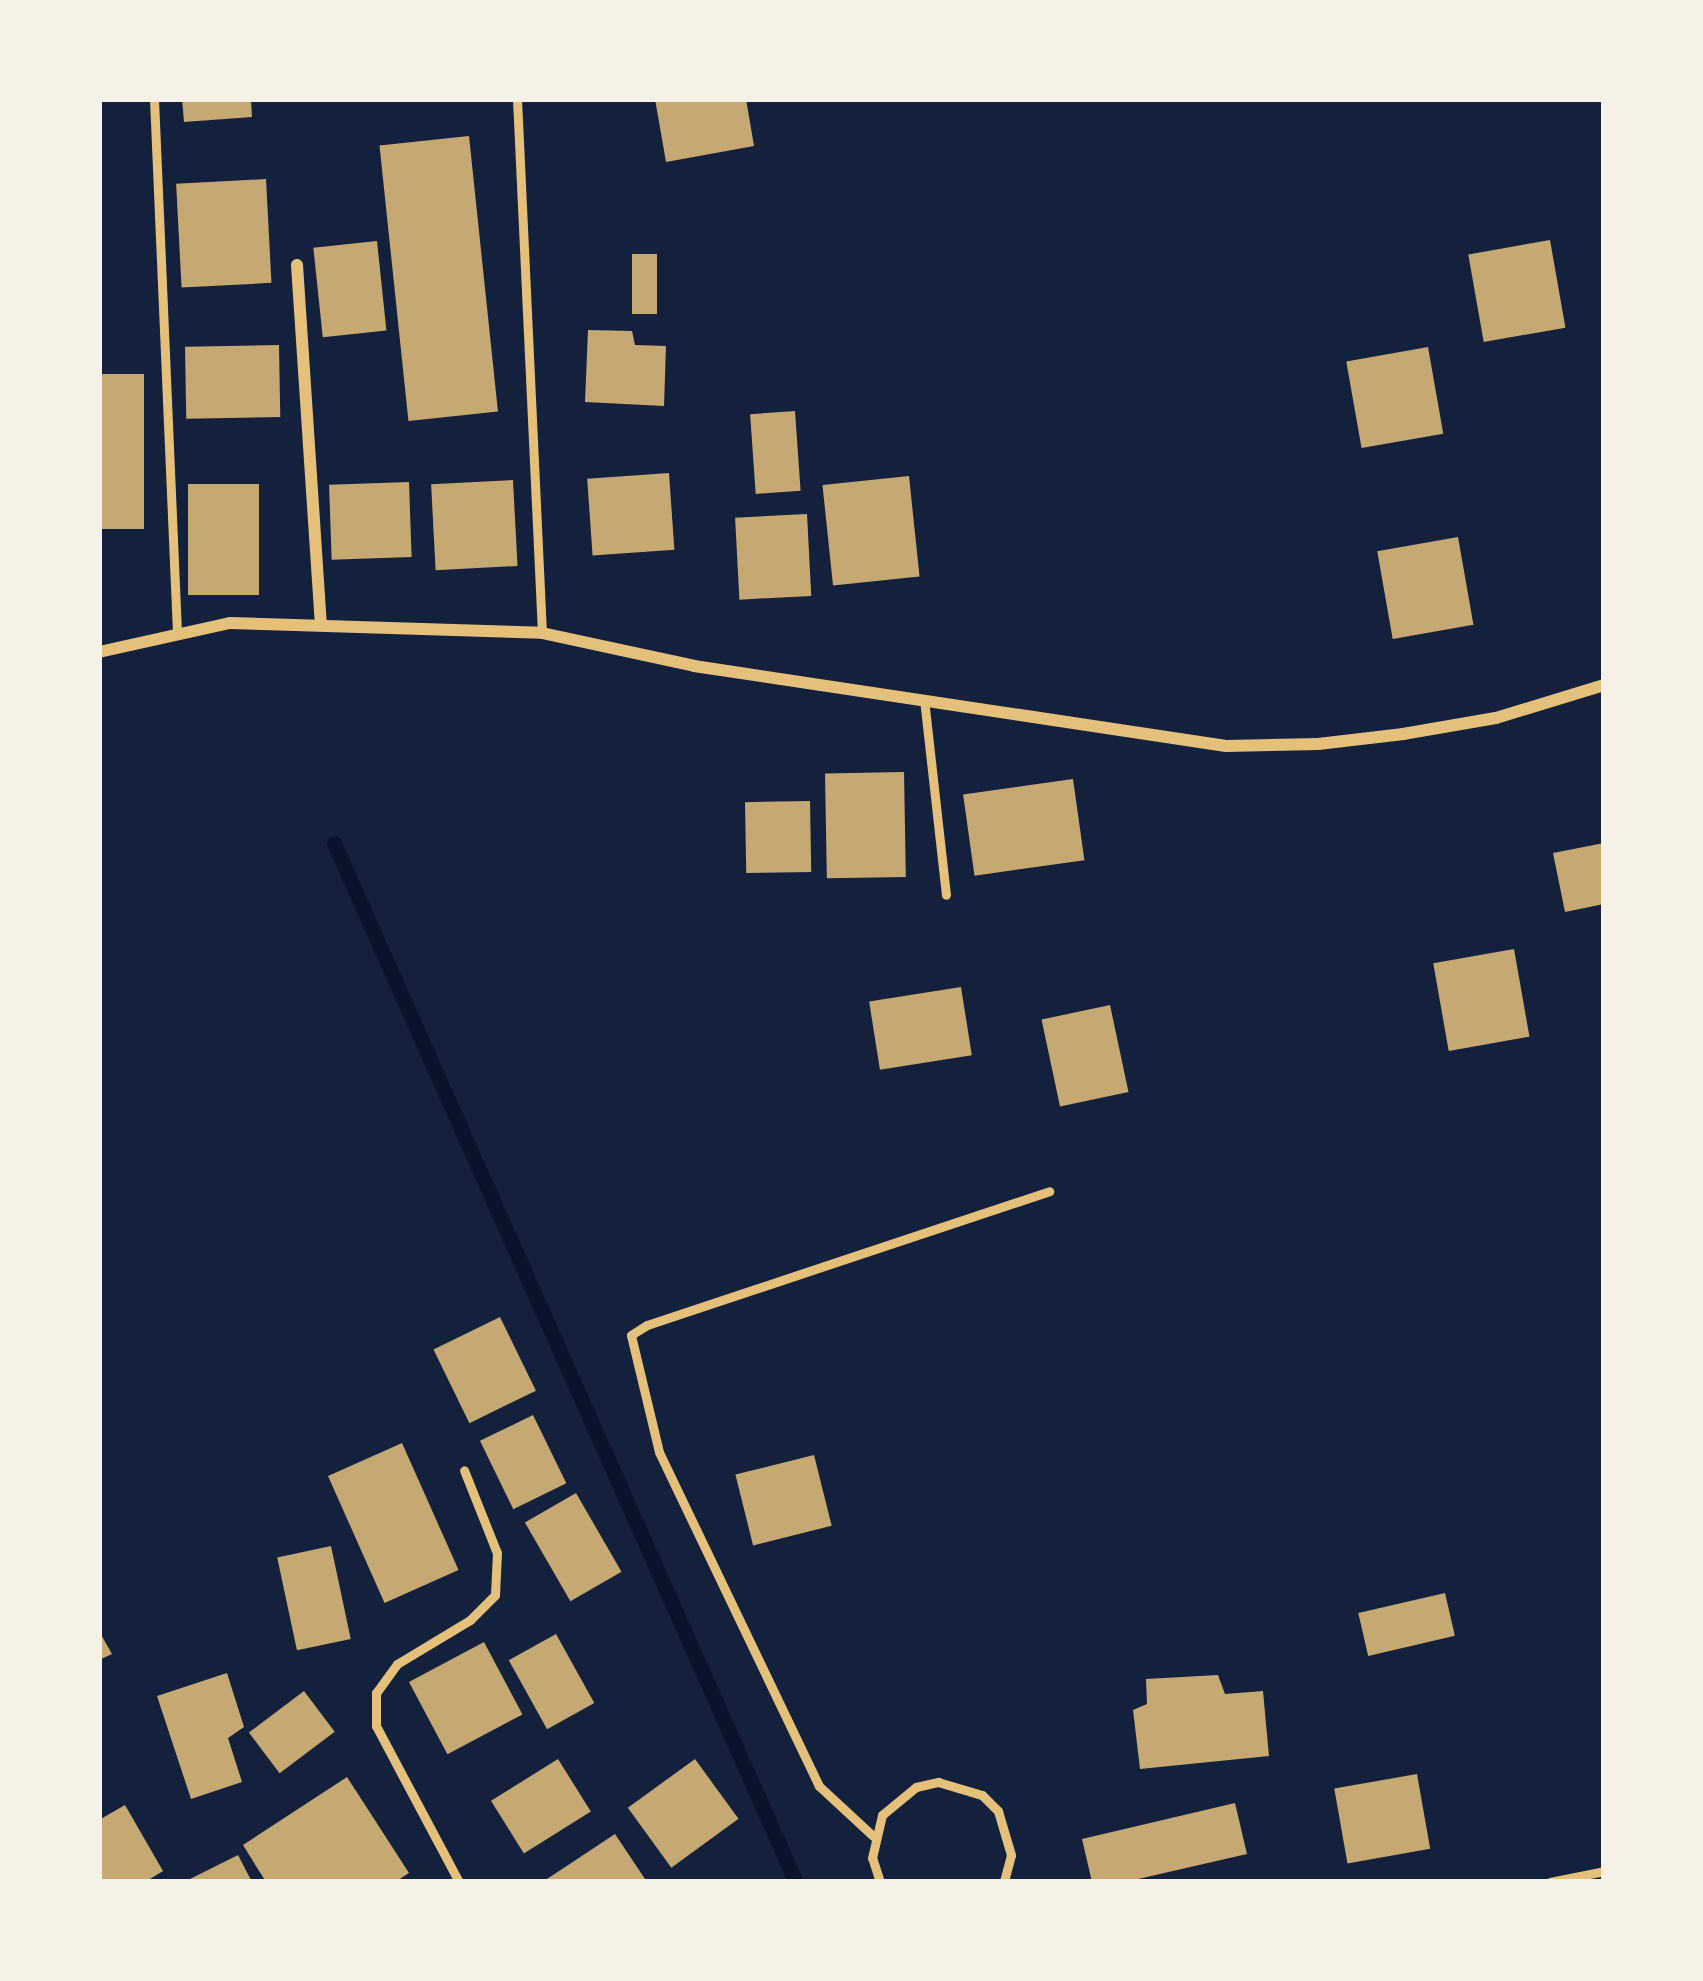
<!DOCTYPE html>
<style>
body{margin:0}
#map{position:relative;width:1703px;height:1981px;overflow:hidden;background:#14213d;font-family:"Roboto Condensed",sans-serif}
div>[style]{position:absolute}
.stream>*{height:15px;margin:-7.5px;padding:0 7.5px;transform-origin:7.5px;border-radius:7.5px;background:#0b132b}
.building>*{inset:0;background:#c6a872;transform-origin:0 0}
.service>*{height:9px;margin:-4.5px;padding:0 4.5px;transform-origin:4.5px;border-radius:4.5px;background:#e5c07b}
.minor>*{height:12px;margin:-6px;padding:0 6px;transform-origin:6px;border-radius:6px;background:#e5c07b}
span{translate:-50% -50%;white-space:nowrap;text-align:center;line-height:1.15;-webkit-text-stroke:10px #f6f1e7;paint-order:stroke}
.frame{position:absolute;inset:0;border:102px solid #f6f1e7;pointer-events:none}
</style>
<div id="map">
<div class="stream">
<i style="left:334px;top:843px;width:1137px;rotate:66.03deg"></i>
</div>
<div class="building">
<i style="clip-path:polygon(182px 99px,251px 99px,252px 117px,184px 122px)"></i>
<i style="clip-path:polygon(655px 99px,746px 99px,754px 146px,666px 162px)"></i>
<i style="left:469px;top:136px;width:277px;height:90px;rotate:84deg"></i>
<i style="left:266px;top:179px;width:104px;height:90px;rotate:87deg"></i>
<i style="left:1550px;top:240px;width:89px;height:83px;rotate:80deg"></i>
<i style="left:377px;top:241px;width:90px;height:64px;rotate:84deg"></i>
<i style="left:632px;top:254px;width:25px;height:60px"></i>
<i style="clip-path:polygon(588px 330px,632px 331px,635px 345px,666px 346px,664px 406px,585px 402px)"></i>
<i style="left:279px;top:345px;width:72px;height:94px;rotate:89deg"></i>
<i style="left:1428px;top:347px;width:88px;height:83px;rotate:80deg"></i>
<i style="left:99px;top:374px;width:45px;height:155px"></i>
<i style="left:795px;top:411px;width:80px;height:45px;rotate:86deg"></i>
<i style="left:669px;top:473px;width:77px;height:82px;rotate:86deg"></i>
<i style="left:909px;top:476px;width:101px;height:87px;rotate:84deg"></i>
<i style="left:513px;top:480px;width:86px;height:82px;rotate:87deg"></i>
<i style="left:409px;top:482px;width:75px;height:80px;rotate:88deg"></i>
<i style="left:188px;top:484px;width:71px;height:111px"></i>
<i style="left:807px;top:514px;width:82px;height:72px;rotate:87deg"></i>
<i style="left:1458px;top:537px;width:89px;height:82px;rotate:80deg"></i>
<i style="left:904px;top:772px;width:105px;height:79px;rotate:89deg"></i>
<i style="left:1073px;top:779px;width:82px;height:111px;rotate:82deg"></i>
<i style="left:810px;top:801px;width:71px;height:65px;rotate:89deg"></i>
<i style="clip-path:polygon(1604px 843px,1604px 904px,1565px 912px,1553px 853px)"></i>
<i style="left:1514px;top:949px;width:89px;height:82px;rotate:80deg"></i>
<i style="left:961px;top:987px;width:69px;height:93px;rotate:81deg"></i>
<i style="left:1110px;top:1005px;width:89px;height:70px;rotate:78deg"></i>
<i style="left:500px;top:1317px;width:82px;height:74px;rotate:64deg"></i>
<i style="left:533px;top:1415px;width:76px;height:59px;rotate:64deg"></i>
<i style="left:402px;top:1443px;width:139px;height:81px;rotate:66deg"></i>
<i style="left:814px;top:1455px;width:73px;height:81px;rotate:76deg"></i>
<i style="left:576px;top:1493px;width:91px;height:59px;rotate:60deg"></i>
<i style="left:331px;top:1546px;width:95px;height:55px;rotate:78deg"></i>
<i style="left:1445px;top:1593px;width:44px;height:89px;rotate:77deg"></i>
<i style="clip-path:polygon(99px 1631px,112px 1654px,99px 1660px)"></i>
<i style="left:556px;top:1634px;width:79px;height:54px;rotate:61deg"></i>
<i style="left:484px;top:1642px;width:82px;height:85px;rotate:62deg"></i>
<i style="clip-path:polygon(227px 1673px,244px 1727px,228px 1738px,242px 1782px,191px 1799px,157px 1696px)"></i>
<i style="clip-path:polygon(1218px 1675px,1225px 1694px,1263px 1691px,1269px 1756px,1140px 1769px,1133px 1710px,1147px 1704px,1146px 1679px)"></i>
<i style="left:304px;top:1691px;width:51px;height:69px;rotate:53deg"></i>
<i style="left:558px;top:1759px;width:62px;height:79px;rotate:58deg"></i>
<i style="left:695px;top:1759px;width:74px;height:83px;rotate:54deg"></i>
<i style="left:1417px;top:1774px;width:76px;height:84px;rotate:80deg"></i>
<i style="clip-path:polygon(347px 1777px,409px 1873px,395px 1882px,266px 1882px,243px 1845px)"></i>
<i style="clip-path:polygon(1235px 1803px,1247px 1854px,1125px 1882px,1092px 1882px,1082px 1839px)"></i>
<i style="clip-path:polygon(125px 1805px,163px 1871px,145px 1882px,99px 1882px,99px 1820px)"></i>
<i style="clip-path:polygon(615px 1834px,647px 1882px,549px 1882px,547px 1879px)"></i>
<i style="clip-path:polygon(238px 1855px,252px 1882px,184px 1882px)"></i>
</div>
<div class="service">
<i style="left:154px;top:99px;width:533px;rotate:87.53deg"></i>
<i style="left:517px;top:99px;width:535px;rotate:87.32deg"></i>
<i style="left:924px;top:699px;width:197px;rotate:83.6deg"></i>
<i style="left:873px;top:1836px;width:74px;rotate:-137.2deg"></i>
<i style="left:819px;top:1786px;width:370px;rotate:-115.6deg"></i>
<i style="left:659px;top:1452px;width:120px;rotate:-103.5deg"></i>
<i style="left:631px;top:1335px;width:19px;rotate:-32deg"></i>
<i style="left:647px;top:1325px;width:424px;rotate:-18.4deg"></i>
<i style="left:459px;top:1882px;width:177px;rotate:-118deg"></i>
<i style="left:376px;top:1726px;width:33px;rotate:-90deg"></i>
<i style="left:376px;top:1693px;width:36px;rotate:-54deg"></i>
<i style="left:397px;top:1664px;width:85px;rotate:-31.1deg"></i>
<i style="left:470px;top:1620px;width:35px;rotate:-45deg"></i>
<i style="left:495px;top:1595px;width:42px;rotate:-87.3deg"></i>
<i style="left:497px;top:1553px;width:89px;rotate:-111.7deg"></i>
<i style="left:880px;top:1882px;width:25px;rotate:-108deg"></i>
<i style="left:872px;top:1858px;width:44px;rotate:-76.9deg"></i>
<i style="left:882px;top:1815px;width:44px;rotate:-39.5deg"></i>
<i style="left:916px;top:1787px;width:23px;rotate:-13deg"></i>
<i style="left:938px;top:1782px;width:46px;rotate:16.5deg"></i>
<i style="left:982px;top:1795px;width:23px;rotate:45deg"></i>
<i style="left:998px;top:1811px;width:46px;rotate:73.5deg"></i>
<i style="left:1011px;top:1855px;width:28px;rotate:105deg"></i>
<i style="left:1550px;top:1882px;width:55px;rotate:-11.5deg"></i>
</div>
<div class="minor">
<i style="left:297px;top:265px;width:361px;rotate:86.2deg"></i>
<i style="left:99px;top:652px;width:134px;rotate:-12.5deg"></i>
<i style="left:230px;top:623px;width:312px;rotate:1.8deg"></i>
<i style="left:542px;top:633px;width:156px;rotate:12.2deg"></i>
<i style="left:694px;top:666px;width:538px;rotate:8.55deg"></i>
<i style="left:1226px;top:746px;width:92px;rotate:-1.2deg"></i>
<i style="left:1318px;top:744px;width:86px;rotate:-6.7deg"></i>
<i style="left:1403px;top:734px;width:94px;rotate:-9.8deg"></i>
<i style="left:1496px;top:718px;width:113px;rotate:-17deg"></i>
</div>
<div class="frame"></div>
</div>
